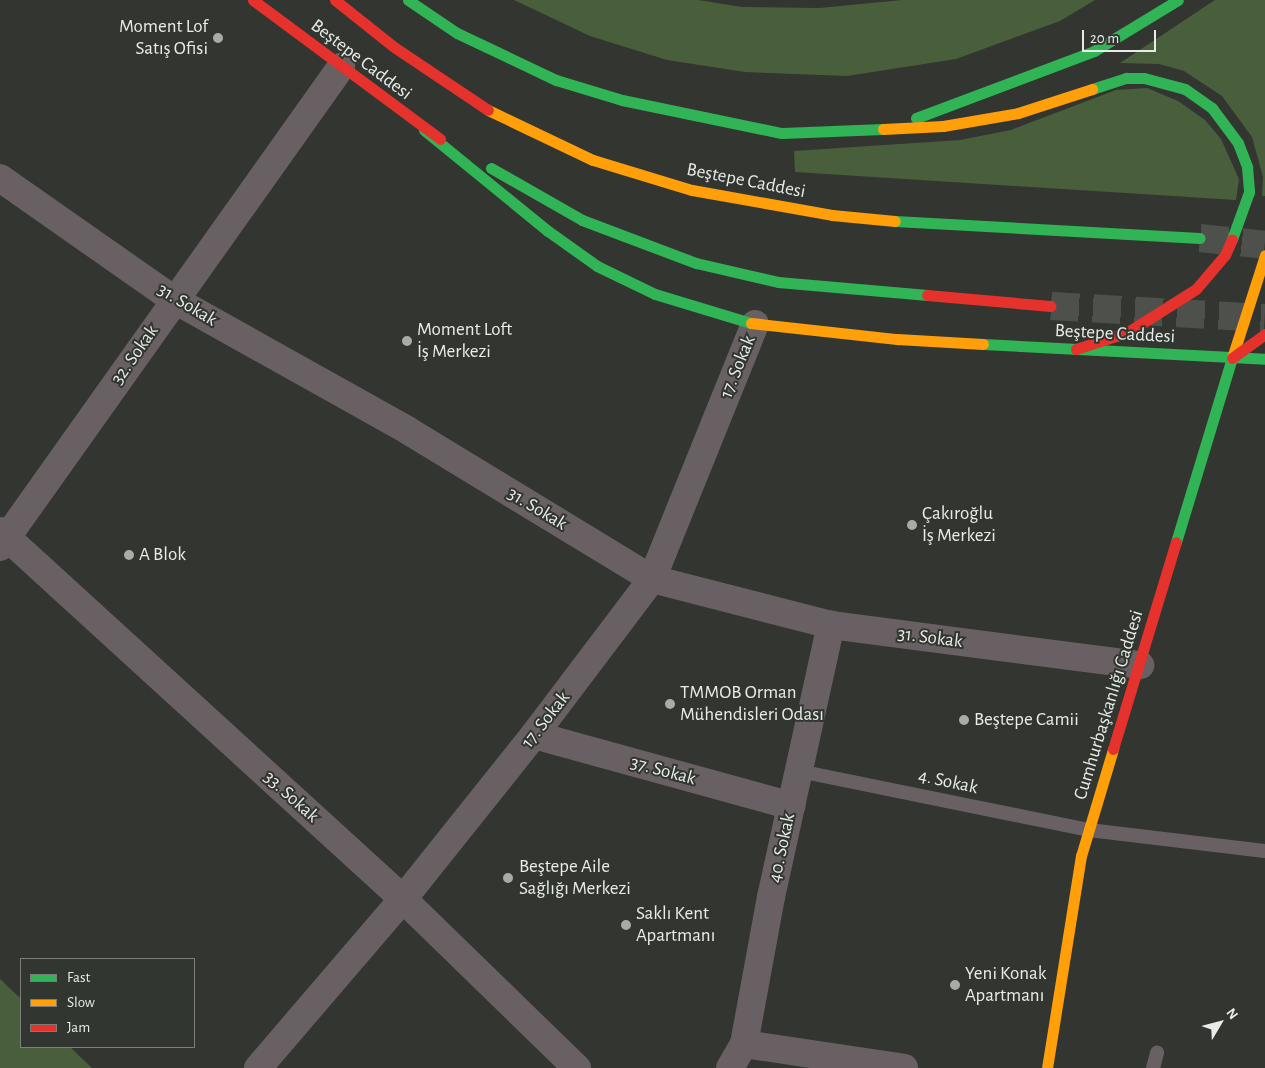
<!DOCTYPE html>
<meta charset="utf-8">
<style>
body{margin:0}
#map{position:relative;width:1265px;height:1068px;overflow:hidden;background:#333531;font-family:"Alegreya Sans",sans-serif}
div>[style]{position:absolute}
.green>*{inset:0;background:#495f3c}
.primary-tunnel>*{height:28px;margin-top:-14px;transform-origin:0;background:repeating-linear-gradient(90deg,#4e504c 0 28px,transparent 0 42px)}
.lane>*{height:14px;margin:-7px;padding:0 7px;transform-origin:7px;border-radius:7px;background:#696064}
.street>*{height:28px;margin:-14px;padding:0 14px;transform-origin:14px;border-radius:14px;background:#696064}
.fast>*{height:11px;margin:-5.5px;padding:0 5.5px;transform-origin:5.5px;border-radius:5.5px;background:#30b455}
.slow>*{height:11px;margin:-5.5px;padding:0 5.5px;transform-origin:5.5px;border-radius:5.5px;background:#ff9f0a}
.jam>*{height:11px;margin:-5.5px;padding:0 5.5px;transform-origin:5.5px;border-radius:5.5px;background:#e5322d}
.dots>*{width:14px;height:14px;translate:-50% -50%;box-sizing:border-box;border:2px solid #323630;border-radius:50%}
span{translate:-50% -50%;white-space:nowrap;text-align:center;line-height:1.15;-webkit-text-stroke:4px #323630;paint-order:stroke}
.poi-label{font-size:19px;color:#e8ebe7}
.right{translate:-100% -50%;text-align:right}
.left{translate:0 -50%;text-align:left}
.street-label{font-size:19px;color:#e8ebe7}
.legend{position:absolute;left:20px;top:958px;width:175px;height:90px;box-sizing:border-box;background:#323630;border:1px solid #7b7e79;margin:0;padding:6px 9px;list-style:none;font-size:15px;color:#e8ebe7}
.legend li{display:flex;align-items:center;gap:10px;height:25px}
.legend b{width:25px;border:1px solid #7b7e79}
.north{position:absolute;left:1195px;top:998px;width:50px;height:50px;-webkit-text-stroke:4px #323630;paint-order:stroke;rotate:53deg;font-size:14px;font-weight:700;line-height:20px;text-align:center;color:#e8ebe7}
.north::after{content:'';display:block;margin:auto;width:18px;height:22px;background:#e8ebe7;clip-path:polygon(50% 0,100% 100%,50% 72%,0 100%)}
.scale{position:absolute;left:1082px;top:30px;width:74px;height:22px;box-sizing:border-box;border:2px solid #e8ebe7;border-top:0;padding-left:6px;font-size:15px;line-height:18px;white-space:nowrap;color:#e8ebe7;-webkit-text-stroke:4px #323630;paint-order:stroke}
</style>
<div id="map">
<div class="green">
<i style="clip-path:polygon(514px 0,698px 0,742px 7px,820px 8px,902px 0,1095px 0,1060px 21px,956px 59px,847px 76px,745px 72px,667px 60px,590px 36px)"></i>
<i style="clip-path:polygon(1215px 0,1265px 0,1265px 196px,1262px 196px,1263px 177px,1252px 137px,1222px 96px,1184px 71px,1159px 64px,1120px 63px)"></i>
<i style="clip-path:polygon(1147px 88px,1178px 101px,1205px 120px,1221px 139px,1239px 179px,1236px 200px,795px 172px,794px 151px,960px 140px,1011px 130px,1116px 90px)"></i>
<i style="clip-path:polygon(0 979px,21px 999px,21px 1047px,70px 1047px,92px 1068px,0 1068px)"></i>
</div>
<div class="primary-tunnel">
<i style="left:1200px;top:238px;width:65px;rotate:6.1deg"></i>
<i style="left:1051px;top:306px;width:214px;rotate:3.2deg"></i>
</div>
<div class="lane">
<i style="left:799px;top:771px;width:296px;rotate:11.5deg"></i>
<i style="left:1089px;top:830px;width:177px;rotate:6.8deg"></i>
<i style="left:1153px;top:1068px;width:16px;rotate:-75deg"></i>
</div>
<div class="street">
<i style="left:0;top:178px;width:211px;rotate:35deg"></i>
<i style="left:173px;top:299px;width:268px;rotate:29.2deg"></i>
<i style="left:407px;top:430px;width:287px;rotate:31.3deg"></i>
<i style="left:652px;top:579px;width:185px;rotate:14.4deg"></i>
<i style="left:831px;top:625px;width:312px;rotate:7.4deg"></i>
<i style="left:0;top:531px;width:546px;rotate:42.4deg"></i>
<i style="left:403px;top:899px;width:243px;rotate:44.2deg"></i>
<i style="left:0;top:547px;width:589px;rotate:-54.61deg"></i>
<i style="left:534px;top:735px;width:267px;rotate:15.4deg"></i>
<i style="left:744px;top:1044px;width:162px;rotate:8.5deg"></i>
<i style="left:258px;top:1068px;width:223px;rotate:-49.4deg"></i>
<i style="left:403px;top:899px;width:210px;rotate:-51.4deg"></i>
<i style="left:534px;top:735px;width:196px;rotate:-52.9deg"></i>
<i style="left:652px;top:579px;width:275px;rotate:-68deg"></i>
<i style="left:730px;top:1068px;width:28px;rotate:-60deg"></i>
<i style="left:744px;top:1044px;width:149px;rotate:-79.6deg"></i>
<i style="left:771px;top:897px;width:279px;rotate:-77.6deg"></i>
</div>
<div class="fast">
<i style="left:408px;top:0;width:59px;rotate:34deg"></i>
<i style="left:457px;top:33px;width:110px;rotate:25.4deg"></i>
<i style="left:556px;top:80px;width:69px;rotate:16.9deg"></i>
<i style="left:622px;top:100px;width:163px;rotate:11.7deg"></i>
<i style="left:782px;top:133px;width:101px;rotate:-2.3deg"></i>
<i style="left:1092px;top:89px;width:36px;rotate:-18deg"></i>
<i style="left:1126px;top:78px;width:18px"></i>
<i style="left:1144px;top:78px;width:42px;rotate:15deg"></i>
<i style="left:1185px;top:89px;width:33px;rotate:35deg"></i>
<i style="left:1212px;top:108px;width:44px;rotate:53.4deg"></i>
<i style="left:1238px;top:143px;width:26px;rotate:69deg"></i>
<i style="left:1247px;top:167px;width:25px;rotate:85deg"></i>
<i style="left:1249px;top:192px;width:50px;rotate:109.9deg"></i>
<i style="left:916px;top:118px;width:190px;rotate:-20.6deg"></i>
<i style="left:1094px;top:51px;width:98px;rotate:-31.3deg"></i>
<i style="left:424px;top:130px;width:160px;rotate:39.2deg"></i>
<i style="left:548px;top:231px;width:60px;rotate:35.5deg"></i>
<i style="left:597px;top:266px;width:64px;rotate:25.8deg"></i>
<i style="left:655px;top:294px;width:100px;rotate:16.8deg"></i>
<i style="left:491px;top:168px;width:105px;rotate:29.7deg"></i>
<i style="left:582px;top:220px;width:122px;rotate:20.7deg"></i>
<i style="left:696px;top:263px;width:84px;rotate:13deg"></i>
<i style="left:778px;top:282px;width:150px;rotate:5deg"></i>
<i style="left:895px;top:221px;width:305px;rotate:3.2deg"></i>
<i style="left:983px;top:344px;width:282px;rotate:3deg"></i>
<i style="left:1176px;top:542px;width:192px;rotate:-73.1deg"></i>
</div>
<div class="slow">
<i style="left:488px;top:110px;width:116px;rotate:25.5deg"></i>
<i style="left:593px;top:160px;width:103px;rotate:16.9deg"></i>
<i style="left:692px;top:190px;width:142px;rotate:10.1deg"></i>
<i style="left:832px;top:215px;width:63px;rotate:5.4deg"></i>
<i style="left:883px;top:129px;width:60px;rotate:-2.9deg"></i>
<i style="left:943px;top:126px;width:76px;rotate:-9.8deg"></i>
<i style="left:1018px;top:113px;width:78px;rotate:-18deg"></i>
<i style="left:751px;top:323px;width:147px;rotate:6.3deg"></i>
<i style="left:897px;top:339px;width:86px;rotate:3.3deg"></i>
<i style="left:1232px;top:358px;width:108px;rotate:-72.2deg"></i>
<i style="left:1047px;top:1068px;width:215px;rotate:-80.9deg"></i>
<i style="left:1081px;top:856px;width:112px;rotate:-73.3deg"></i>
</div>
<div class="jam">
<i style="left:253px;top:0;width:233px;rotate:36.6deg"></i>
<i style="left:335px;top:0;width:75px;rotate:38.5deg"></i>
<i style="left:394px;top:47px;width:113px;rotate:33.8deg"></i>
<i style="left:927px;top:295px;width:124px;rotate:5.1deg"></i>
<i style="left:1076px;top:349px;width:55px;rotate:-18.1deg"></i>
<i style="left:1128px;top:332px;width:80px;rotate:-32.3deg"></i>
<i style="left:1196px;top:289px;width:45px;rotate:-49.5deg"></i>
<i style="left:1225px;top:255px;width:17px;rotate:-66deg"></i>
<i style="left:1232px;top:358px;width:41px;rotate:-36deg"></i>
<i style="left:1113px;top:749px;width:216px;rotate:-73.1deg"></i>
</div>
<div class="dots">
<i style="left:218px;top:38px;background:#a9aba7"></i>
<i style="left:407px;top:341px;background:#a9aba7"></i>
<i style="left:912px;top:525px;background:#a9aba7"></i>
<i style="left:129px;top:555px;background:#a9aba7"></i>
<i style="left:670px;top:704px;background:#a9aba7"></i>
<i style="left:964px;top:720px;background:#a9aba7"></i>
<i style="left:508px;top:878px;background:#a9aba7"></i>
<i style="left:626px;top:925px;background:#a9aba7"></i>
<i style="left:955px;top:985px;background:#a9aba7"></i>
</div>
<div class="poi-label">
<span class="right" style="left:208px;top:38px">Moment Lof<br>Satış Ofisi</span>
<span class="left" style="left:417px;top:341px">Moment Loft<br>İş Merkezi</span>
<span class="left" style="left:922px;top:525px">Çakıroğlu<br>İş Merkezi</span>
<span class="left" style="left:139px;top:555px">A Blok</span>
<span class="left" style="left:680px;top:704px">TMMOB Orman<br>Mühendisleri Odası</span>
<span class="left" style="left:974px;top:720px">Beştepe Camii</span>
<span class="left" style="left:519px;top:878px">Beştepe Aile<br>Sağlığı Merkezi</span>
<span class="left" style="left:636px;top:925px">Saklı Kent<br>Apartmanı</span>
<span class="left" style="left:965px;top:985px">Yeni Konak<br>Apartmanı</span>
</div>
<div class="street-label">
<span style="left:361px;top:60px;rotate:37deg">Beştepe Caddesi</span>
<span style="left:746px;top:181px;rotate:11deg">Beştepe Caddesi</span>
<span style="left:187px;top:305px;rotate:31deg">31. Sokak</span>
<span style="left:1115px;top:334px;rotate:3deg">Beştepe Caddesi</span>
<span style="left:135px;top:355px;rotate:-55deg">32. Sokak</span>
<span style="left:738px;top:367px;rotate:-68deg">17. Sokak</span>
<span style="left:537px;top:509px;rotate:31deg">31. Sokak</span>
<span style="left:930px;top:638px;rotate:7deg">31. Sokak</span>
<span style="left:1109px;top:705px;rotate:-73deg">Cumhurbaşkanlığı Caddesi</span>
<span style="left:546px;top:720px;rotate:-52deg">17. Sokak</span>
<span style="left:663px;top:771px;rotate:15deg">37. Sokak</span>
<span style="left:948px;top:782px;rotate:12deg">4. Sokak</span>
<span style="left:291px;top:797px;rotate:42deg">33. Sokak</span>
<span style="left:782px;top:848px;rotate:-78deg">40. Sokak</span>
</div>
<ul class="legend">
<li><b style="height:6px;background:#30b455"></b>Fast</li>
<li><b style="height:6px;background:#ff9f0a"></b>Slow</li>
<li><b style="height:6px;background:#e5322d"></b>Jam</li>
</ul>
<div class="north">N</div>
<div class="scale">20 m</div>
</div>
